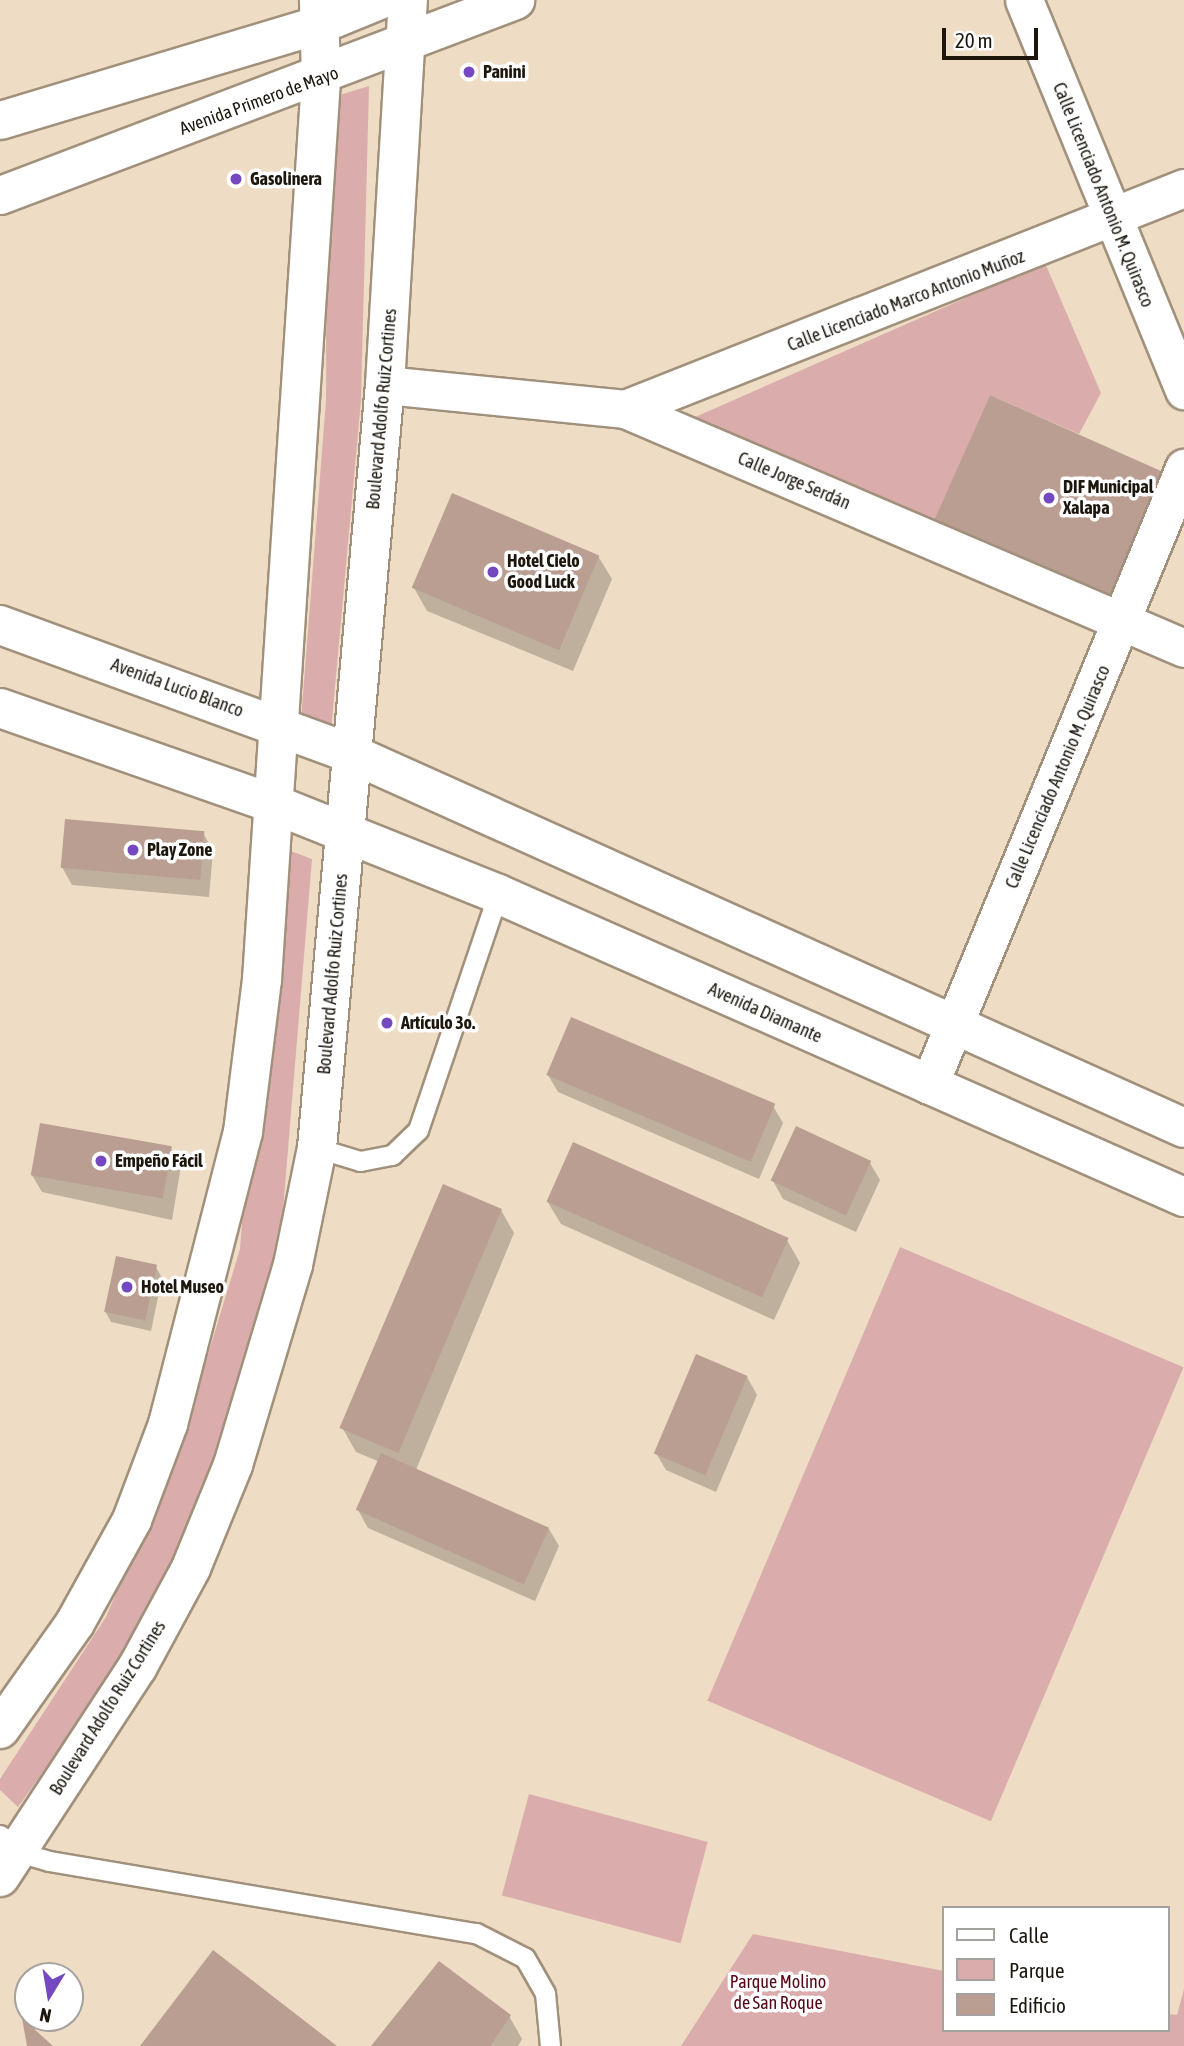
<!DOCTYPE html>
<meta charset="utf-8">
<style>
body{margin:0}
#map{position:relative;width:1184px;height:2046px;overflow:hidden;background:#eedcc5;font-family:"Asap Condensed",sans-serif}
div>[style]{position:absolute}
.green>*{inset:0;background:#daadac;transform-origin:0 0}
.shadow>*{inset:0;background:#0003}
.building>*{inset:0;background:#b99e91;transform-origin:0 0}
.roads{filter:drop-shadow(2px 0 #a1907b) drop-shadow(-2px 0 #a1907b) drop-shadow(0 2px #a1907b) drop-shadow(0 -2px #a1907b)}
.service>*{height:19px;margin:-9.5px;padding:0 9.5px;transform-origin:9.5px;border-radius:9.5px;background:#fff}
.minor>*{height:37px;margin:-18.5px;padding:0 18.5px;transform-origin:18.5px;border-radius:18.5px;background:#fff}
.secondary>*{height:38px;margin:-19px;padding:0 19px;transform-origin:19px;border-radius:19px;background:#fff}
.dots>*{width:19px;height:19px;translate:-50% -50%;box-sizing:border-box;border:4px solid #fff;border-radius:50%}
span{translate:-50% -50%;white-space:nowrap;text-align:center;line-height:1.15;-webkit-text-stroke:7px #fff;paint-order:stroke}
.poi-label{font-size:18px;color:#1c160d;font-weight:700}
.left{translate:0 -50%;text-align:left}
.street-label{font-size:18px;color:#1c160d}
.park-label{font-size:18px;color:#560614}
.legend{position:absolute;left:942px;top:1906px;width:228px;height:126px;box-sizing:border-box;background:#fff;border:2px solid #a4a29e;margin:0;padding:9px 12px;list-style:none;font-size:21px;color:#1c160d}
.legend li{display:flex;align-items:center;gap:14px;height:35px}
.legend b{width:35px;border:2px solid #a4a29e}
.north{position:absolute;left:14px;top:1962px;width:70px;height:70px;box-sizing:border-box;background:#fff;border:2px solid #a4a29e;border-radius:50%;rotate:191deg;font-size:19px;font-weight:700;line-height:28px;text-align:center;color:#1c160d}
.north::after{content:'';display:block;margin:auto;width:24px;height:32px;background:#7348c1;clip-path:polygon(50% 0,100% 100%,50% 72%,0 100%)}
.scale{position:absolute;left:942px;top:28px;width:96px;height:32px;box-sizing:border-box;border:4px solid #1c160d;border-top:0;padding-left:9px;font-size:21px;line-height:24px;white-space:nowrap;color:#1c160d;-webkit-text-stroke:5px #fff;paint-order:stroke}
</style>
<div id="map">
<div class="green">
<i style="clip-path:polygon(369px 86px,361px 400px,331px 731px,301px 720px,326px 400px,327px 99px)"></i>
<i style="clip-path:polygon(1045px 263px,1101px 393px,1079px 434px,990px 395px,933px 525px,677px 425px)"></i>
<i style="clip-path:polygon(272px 844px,312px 859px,279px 1258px,220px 1455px,134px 1644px,18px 1807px,0 1790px,0 1779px,106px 1617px,183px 1437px,240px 1249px)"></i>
<i style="left:900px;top:1247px;width:308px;height:493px;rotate:23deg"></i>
<i style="left:529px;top:1794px;width:185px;height:105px;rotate:15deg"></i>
<i style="clip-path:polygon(753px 1934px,944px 1971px,944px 2030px,1168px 2030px,1168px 2014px,1177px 2015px,1184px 1989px,1184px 2046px,681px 2046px)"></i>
</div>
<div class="shadow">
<i style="clip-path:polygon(598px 556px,612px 579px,573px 671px,427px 611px,414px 588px)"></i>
<i style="clip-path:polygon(203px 833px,213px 851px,209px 897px,72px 885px,62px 867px)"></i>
<i style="clip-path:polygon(548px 1075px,773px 1106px,783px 1123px,759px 1179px,558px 1092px)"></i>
<i style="clip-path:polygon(171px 1149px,181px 1166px,172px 1220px,42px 1192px,32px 1175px)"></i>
<i style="clip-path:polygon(870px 1163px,880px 1180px,856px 1232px,783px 1199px,773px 1181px)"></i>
<i style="clip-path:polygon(547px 1201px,787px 1240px,800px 1263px,774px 1320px,561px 1224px)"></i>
<i style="clip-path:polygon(501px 1210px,514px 1233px,416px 1470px,549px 1529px,559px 1546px,535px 1601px,368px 1528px,358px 1510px,380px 1462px,356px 1452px,343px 1429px)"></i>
<i style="clip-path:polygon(156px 1267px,162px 1278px,151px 1331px,111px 1322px,105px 1311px)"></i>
<i style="clip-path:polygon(747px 1377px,757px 1395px,716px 1492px,666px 1470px,656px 1453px)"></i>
<i style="clip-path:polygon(509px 2016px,522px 2039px,518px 2046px,374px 2046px)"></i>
</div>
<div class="building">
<i style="left:990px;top:395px;width:192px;height:142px;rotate:24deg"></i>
<i style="left:452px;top:493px;width:160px;height:103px;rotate:23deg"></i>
<i style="left:65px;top:819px;width:140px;height:49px;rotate:5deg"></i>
<i style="left:571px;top:1017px;width:222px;height:63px;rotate:23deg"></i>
<i style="left:40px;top:1123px;width:134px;height:53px;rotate:10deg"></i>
<i style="left:796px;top:1126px;width:83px;height:60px;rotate:25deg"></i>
<i style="left:573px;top:1142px;width:236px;height:65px;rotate:24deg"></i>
<i style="left:443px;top:1184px;width:64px;height:265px;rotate:23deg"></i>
<i style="left:116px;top:1256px;width:42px;height:57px;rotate:12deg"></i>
<i style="left:696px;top:1354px;width:56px;height:108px;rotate:23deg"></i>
<i style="left:381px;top:1453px;width:184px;height:62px;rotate:24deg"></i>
<i style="clip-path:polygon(213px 1950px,337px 2046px,140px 2046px)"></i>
<i style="clip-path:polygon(439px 1961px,511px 2015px,490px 2046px,371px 2046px)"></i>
<i style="clip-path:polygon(22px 2018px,53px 2046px,27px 2046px)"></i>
</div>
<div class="roads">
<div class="service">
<i style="left:317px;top:1148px;width:45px;rotate:16.8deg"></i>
<i style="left:360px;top:1161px;width:33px;rotate:-11deg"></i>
<i style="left:392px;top:1155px;width:36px;rotate:-44deg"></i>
<i style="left:418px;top:1130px;width:249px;rotate:-71.3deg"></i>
<i style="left:0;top:1835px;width:25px;rotate:43deg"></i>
<i style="left:18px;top:1852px;width:32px;rotate:16deg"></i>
<i style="left:49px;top:1861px;width:433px;rotate:9.6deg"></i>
<i style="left:476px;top:1933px;width:55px;rotate:27deg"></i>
<i style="left:525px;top:1958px;width:40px;rotate:60.3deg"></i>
<i style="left:545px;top:1993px;width:53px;rotate:84.6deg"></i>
</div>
<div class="minor">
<i style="left:1024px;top:0;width:422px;rotate:67.7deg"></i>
<i style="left:0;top:120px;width:334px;rotate:-16.7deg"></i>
<i style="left:320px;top:24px;width:64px;rotate:-22.1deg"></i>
<i style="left:0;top:195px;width:551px;rotate:-20.74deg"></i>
<i style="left:385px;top:385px;width:241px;rotate:5.7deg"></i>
<i style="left:625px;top:409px;width:608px;rotate:23.15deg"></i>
<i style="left:625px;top:409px;width:601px;rotate:-21.57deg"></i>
<i style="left:929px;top:1085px;width:668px;rotate:-67.55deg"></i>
</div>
<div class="secondary">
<i style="left:0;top:625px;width:375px;rotate:20.1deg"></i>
<i style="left:352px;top:754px;width:912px;rotate:24.2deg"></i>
<i style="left:0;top:708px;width:287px;rotate:19.3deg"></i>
<i style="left:271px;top:803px;width:245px;rotate:21.8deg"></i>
<i style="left:498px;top:894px;width:750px;rotate:23.83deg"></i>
<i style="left:0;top:1729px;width:130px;rotate:-54.7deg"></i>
<i style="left:75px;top:1623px;width:118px;rotate:-61deg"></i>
<i style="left:132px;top:1520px;width:103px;rotate:-69.4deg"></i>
<i style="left:168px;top:1424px;width:301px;rotate:-75.6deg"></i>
<i style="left:243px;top:1132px;width:153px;rotate:-82.9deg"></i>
<i style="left:262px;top:980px;width:903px;rotate:-86.25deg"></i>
<i style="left:321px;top:79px;width:79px;rotate:-91.5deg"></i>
<i style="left:0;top:1877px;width:250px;rotate:-56.8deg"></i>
<i style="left:137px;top:1668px;width:114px;rotate:-61.6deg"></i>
<i style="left:191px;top:1568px;width:111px;rotate:-67.8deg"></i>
<i style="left:233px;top:1465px;width:209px;rotate:-73.3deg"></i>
<i style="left:293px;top:1265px;width:119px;rotate:-78.4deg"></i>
<i style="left:317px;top:1148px;width:766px;rotate:-84.91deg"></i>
<i style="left:385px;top:385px;width:386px;rotate:-86.6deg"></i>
</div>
</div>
<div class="dots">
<i style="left:469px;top:72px;background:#7348c1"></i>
<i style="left:236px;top:179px;background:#7348c1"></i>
<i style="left:1049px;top:498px;background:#7348c1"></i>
<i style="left:493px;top:572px;background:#7348c1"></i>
<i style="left:133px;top:850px;background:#7348c1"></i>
<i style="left:387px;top:1023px;background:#7348c1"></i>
<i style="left:101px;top:1161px;background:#7348c1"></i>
<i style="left:127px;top:1287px;background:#7348c1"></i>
</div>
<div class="poi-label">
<span class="left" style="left:483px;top:72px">Panini</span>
<span class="left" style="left:250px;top:179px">Gasolinera</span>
<span class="left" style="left:1063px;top:498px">DIF Municipal<br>Xalapa</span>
<span class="left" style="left:507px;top:572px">Hotel Cielo<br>Good Luck</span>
<span class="left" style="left:147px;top:850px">Play Zone</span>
<span class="left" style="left:401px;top:1023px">Artículo 3o.</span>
<span class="left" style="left:115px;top:1161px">Empeño Fácil</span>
<span class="left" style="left:141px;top:1287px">Hotel Museo</span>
</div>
<div class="street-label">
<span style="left:259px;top:101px;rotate:-20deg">Avenida Primero de Mayo</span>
<span style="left:1103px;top:195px;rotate:68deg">Calle Licenciado Antonio M. Quirasco</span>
<span style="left:906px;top:301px;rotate:-21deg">Calle Licenciado Marco Antonio Muñoz</span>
<span style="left:382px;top:409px;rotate:-85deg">Boulevard Adolfo Ruiz Cortines</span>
<span style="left:794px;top:481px;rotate:23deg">Calle Jorge Serdán</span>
<span style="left:177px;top:688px;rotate:20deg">Avenida Lucio Blanco</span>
<span style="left:1058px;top:777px;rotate:-67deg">Calle Licenciado Antonio M. Quirasco</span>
<span style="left:333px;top:974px;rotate:-85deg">Boulevard Adolfo Ruiz Cortines</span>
<span style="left:765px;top:1013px;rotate:24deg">Avenida Diamante</span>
<span style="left:108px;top:1708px;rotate:-58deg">Boulevard Adolfo Ruiz Cortines</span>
</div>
<div class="park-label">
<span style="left:778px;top:1993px">Parque Molino<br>de San Roque</span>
</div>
<ul class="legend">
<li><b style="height:9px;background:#fff"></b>Calle</li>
<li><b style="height:19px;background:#daadac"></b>Parque</li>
<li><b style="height:19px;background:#b99e91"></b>Edificio</li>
</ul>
<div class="north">N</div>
<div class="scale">20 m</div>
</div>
